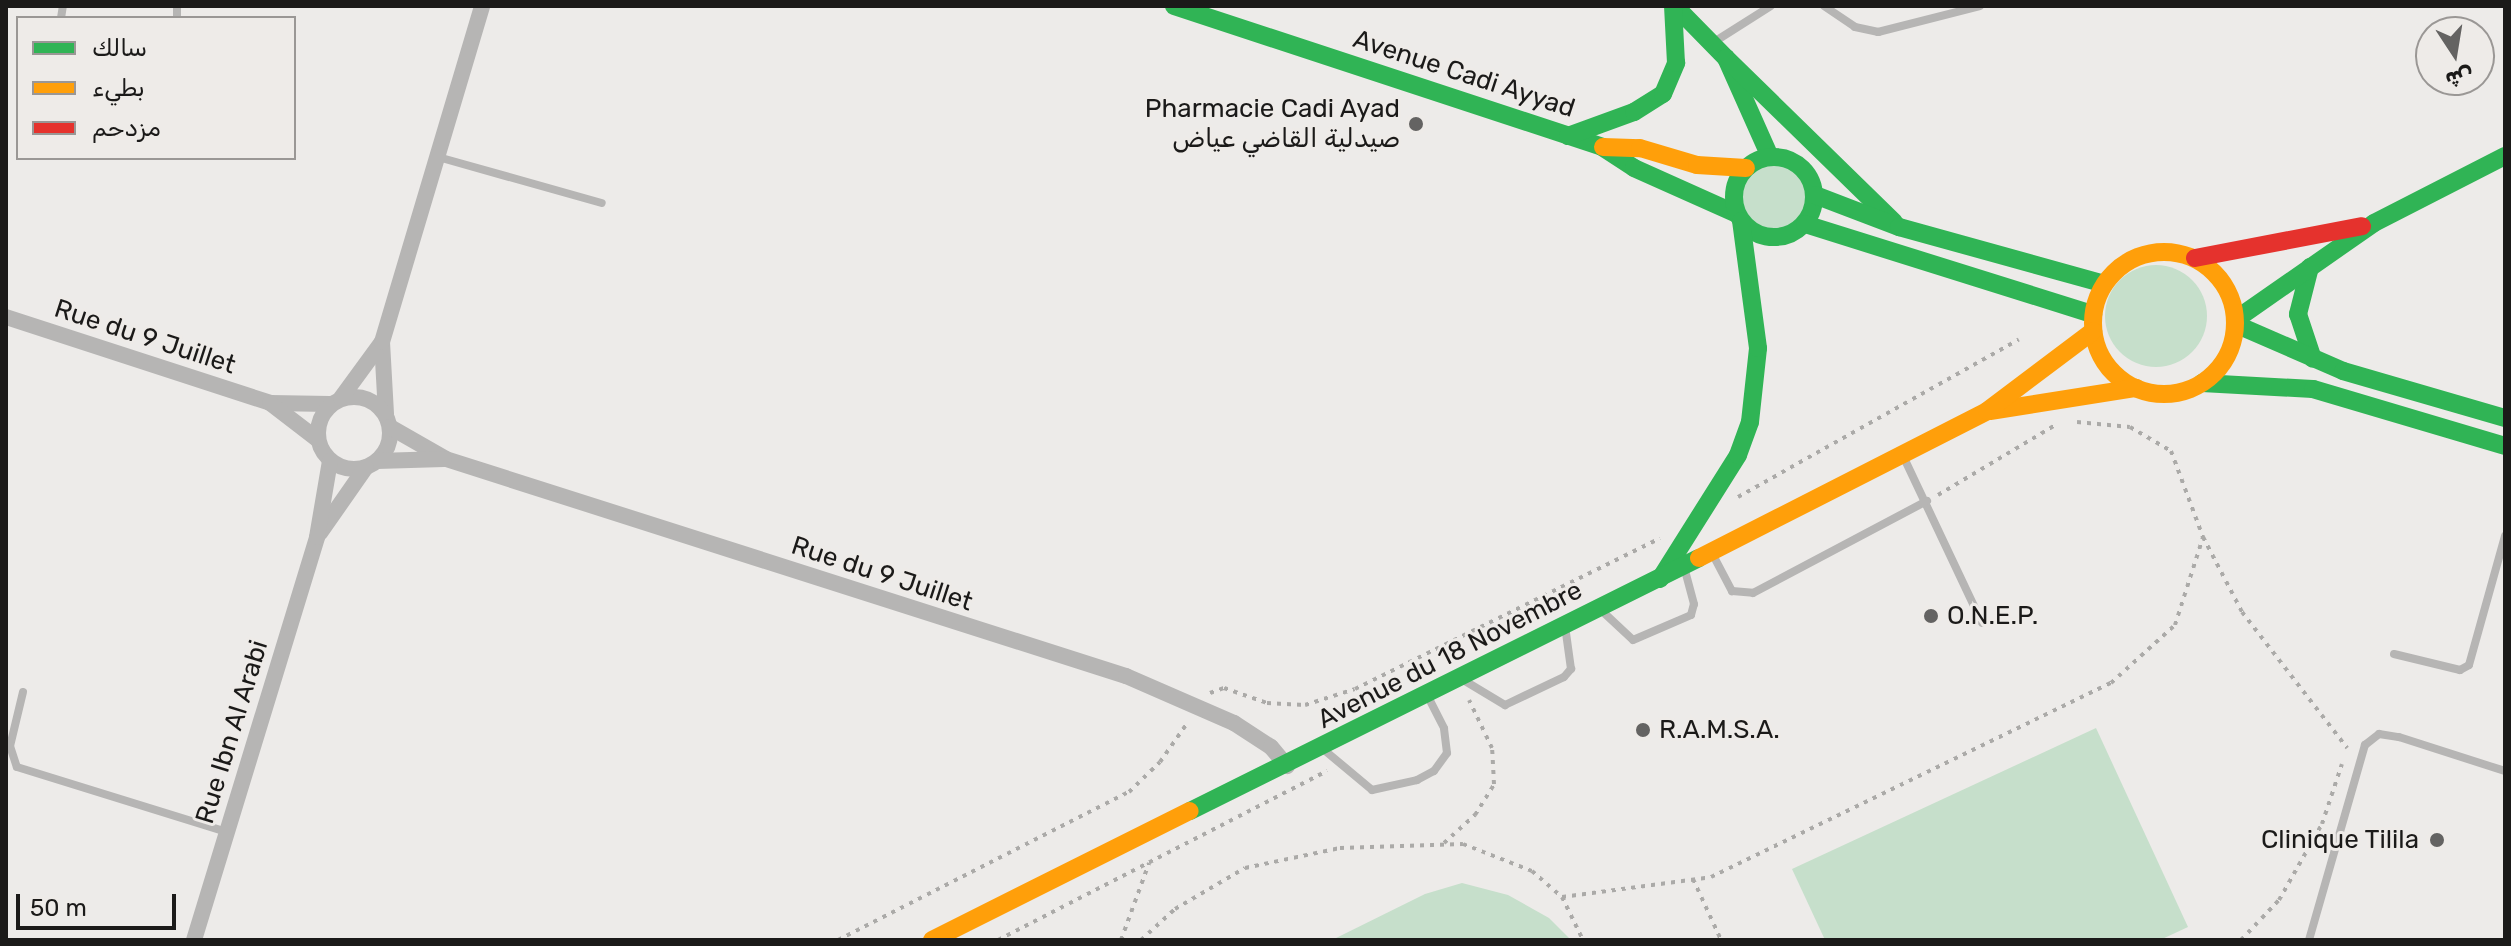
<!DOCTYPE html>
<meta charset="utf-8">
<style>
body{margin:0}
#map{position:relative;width:2511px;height:946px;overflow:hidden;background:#edebe9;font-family:Rubik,"Noto Naskh Arabic",sans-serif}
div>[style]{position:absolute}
.green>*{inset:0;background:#c6dfcb}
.round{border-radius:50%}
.path>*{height:4px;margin-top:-2px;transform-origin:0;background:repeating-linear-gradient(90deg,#abaaa8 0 4px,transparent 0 10px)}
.lane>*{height:8px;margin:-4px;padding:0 4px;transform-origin:4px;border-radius:4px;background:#b6b5b4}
.street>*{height:16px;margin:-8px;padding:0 8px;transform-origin:8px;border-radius:8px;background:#b6b5b4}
.street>.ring{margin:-8px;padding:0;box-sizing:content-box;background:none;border:16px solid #b6b5b4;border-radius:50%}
.fast>*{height:18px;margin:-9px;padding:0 9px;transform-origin:9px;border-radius:9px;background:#30b455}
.fast>.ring{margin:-9px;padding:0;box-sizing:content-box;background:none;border:18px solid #30b455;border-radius:50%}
.slow>*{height:18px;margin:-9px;padding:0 9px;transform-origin:9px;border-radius:9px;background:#ff9f0a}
.slow>.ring{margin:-9px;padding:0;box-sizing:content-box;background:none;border:18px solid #ff9f0a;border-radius:50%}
.jam>*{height:18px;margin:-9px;padding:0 9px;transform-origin:9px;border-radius:9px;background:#e5322d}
.dots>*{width:22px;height:22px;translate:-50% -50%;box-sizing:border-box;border:4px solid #eeebe8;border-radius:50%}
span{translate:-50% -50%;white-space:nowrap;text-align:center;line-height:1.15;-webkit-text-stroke:6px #eeebe8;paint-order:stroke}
.street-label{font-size:26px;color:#1b1a19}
.poi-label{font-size:26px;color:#1b1a19}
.right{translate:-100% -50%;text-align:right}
.left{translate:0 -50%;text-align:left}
.frame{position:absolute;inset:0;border:8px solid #1b1a19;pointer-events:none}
.legend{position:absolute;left:16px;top:16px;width:280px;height:144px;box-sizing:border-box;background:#eeebe8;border:2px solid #9a9795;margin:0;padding:10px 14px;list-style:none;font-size:24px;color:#1b1a19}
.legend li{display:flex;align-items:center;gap:16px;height:40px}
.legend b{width:40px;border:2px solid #9a9795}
.north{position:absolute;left:2415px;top:16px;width:80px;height:80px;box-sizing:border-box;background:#eeebe8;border:2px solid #9a9795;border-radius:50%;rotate:168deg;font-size:22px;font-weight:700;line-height:32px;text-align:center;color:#1b1a19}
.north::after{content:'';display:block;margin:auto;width:28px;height:36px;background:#646362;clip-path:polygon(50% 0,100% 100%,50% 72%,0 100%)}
.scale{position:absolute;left:16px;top:894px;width:160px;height:36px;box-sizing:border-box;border:4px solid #1b1a19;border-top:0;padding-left:10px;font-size:24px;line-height:28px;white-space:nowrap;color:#1b1a19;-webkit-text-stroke:6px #eeebe8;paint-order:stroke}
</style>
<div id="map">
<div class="green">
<i class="round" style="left:1739px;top:164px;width:68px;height:68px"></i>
<i class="round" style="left:2105px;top:265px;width:102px;height:102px"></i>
<i style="clip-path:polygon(2096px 728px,2188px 927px,2160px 940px,1825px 940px,1792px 869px)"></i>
<i style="clip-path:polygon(1462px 883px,1508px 895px,1549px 918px,1571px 940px,1332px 940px,1425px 894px)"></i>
</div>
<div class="path">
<i style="left:2077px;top:422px;width:53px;rotate:5.4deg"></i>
<i style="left:2130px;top:427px;width:48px;rotate:30.3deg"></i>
<i style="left:2171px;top:451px;width:92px;rotate:69.6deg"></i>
<i style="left:2203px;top:537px;width:85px;rotate:62.5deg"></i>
<i style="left:2242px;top:612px;width:172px;rotate:52.3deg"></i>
<i style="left:1938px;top:495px;width:139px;rotate:-30.8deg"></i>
<i style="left:1738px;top:497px;width:322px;rotate:-29.3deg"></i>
<i style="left:1210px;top:693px;width:15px;rotate:-20deg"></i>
<i style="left:1224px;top:688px;width:46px;rotate:19.2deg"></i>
<i style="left:1267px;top:703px;width:38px;rotate:3deg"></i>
<i style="left:1305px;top:705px;width:52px;rotate:-17.7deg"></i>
<i style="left:1355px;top:689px;width:340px;rotate:-26.3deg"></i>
<i style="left:1444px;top:843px;width:42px;rotate:-42.1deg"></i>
<i style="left:1475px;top:815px;width:36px;rotate:-58deg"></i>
<i style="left:1494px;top:784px;width:36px;rotate:-93deg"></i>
<i style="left:1492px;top:748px;width:53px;rotate:-115.6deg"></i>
<i style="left:1693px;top:879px;width:67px;rotate:65.3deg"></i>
<i style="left:1562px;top:897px;width:150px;rotate:-7.6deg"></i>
<i style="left:1711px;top:877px;width:445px;rotate:-25.9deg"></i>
<i style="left:2111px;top:683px;width:86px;rotate:-42.2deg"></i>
<i style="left:2175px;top:625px;width:92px;rotate:-72.3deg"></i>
<i style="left:838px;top:940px;width:326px;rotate:-27deg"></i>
<i style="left:1129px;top:792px;width:43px;rotate:-44.1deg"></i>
<i style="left:1160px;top:762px;width:49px;rotate:-55deg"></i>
<i style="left:998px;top:940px;width:370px;rotate:-27.2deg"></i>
<i style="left:1121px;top:940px;width:82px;rotate:-70deg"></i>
<i style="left:1141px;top:940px;width:46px;rotate:-42.4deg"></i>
<i style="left:1175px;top:909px;width:81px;rotate:-30.4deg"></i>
<i style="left:1245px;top:868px;width:97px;rotate:-11.9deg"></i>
<i style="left:1340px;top:848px;width:123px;rotate:-1.9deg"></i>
<i style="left:1463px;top:844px;width:74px;rotate:21.4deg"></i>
<i style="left:1532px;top:871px;width:40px;rotate:41deg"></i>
<i style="left:1562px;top:897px;width:48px;rotate:64deg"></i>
<i style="left:2241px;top:940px;width:55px;rotate:-46.5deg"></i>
<i style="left:2279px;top:900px;width:87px;rotate:-60.5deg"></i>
<i style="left:2322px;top:824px;width:63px;rotate:-71.6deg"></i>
</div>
<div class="lane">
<i style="left:177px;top:6px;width:12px;rotate:90deg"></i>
<i style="left:1824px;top:6px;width:37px;rotate:34deg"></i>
<i style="left:1855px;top:27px;width:24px;rotate:12deg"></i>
<i style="left:1878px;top:32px;width:105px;rotate:-14.3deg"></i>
<i style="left:61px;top:18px;width:12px;rotate:-81deg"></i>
<i style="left:1714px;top:42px;width:67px;rotate:-32.3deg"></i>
<i style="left:438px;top:157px;width:170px;rotate:15.7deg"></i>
<i style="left:1905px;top:460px;width:180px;rotate:64.7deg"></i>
<i style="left:1713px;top:555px;width:41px;rotate:62.2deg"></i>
<i style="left:1732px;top:591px;width:21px;rotate:5deg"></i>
<i style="left:1753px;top:593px;width:197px;rotate:-27.9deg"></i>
<i style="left:1602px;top:611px;width:42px;rotate:43.1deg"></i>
<i style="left:1633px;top:640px;width:63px;rotate:-23.3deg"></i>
<i style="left:1691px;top:615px;width:11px;rotate:-75deg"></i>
<i style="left:1694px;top:604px;width:35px;rotate:-105deg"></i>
<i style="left:2394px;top:654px;width:68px;rotate:13.6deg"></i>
<i style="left:2460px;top:670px;width:10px;rotate:-29deg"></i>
<i style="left:2469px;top:665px;width:134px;rotate:-74.4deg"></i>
<i style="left:1465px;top:681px;width:47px;rotate:31deg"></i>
<i style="left:1505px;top:705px;width:65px;rotate:-25.4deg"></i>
<i style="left:1564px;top:677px;width:11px;rotate:-49deg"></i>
<i style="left:1571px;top:669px;width:43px;rotate:-97.9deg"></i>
<i style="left:23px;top:692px;width:56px;rotate:103.5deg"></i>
<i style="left:10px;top:746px;width:22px;rotate:72deg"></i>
<i style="left:17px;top:767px;width:220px;rotate:17.2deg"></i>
<i style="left:1323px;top:749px;width:64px;rotate:39.9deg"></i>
<i style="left:1372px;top:790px;width:46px;rotate:-12.5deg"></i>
<i style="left:1417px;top:780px;width:19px;rotate:-28deg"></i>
<i style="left:1434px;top:771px;width:22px;rotate:-54deg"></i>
<i style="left:1447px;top:753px;width:25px;rotate:-97deg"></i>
<i style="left:1444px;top:728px;width:35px;rotate:-117deg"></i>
<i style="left:2309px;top:940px;width:203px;rotate:-74deg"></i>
<i style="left:2365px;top:745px;width:18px;rotate:-38deg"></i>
<i style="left:2379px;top:734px;width:20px;rotate:9deg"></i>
<i style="left:2399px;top:737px;width:111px;rotate:17.8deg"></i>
</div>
<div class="street">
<i style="left:6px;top:317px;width:278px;rotate:18deg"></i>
<i style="left:270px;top:403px;width:60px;rotate:1deg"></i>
<i style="left:382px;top:342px;width:72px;rotate:86.8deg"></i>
<i class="ring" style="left:318px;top:397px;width:56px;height:56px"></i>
<i style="left:341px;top:398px;width:69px;rotate:-53.8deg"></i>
<i style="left:382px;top:342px;width:351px;rotate:-73.4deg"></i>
<i style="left:270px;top:403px;width:59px;rotate:37.5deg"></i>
<i style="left:390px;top:427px;width:64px;rotate:29.7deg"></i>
<i style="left:446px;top:459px;width:714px;rotate:17.7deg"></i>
<i style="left:1126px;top:676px;width:118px;rotate:23.5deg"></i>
<i style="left:1234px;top:723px;width:44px;rotate:33deg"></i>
<i style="left:1271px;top:747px;width:25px;rotate:50deg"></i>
<i style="left:377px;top:461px;width:67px;rotate:-1.7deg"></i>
<i style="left:320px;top:533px;width:80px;rotate:-55.1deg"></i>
<i style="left:194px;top:940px;width:421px;rotate:-73deg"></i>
<i style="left:317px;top:537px;width:77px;rotate:-80.3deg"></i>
</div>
<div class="fast">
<i style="left:1174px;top:6px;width:451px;rotate:18.2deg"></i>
<i style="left:1602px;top:147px;width:38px;rotate:33deg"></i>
<i style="left:1634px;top:168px;width:113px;rotate:24.1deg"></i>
<i style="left:1675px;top:6px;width:73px;rotate:45.6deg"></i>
<i style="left:1726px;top:58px;width:108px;rotate:66deg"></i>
<i style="left:1726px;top:58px;width:235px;rotate:44.3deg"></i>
<i style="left:1568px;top:136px;width:70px;rotate:-20deg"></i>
<i style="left:1634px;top:112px;width:34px;rotate:-32deg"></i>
<i style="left:1663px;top:94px;width:34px;rotate:-67deg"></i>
<i style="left:1676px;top:63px;width:57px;rotate:-93deg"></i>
<i class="ring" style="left:1734px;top:157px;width:62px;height:62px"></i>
<i style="left:1815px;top:195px;width:90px;rotate:20.9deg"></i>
<i style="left:1899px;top:227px;width:213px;rotate:15.5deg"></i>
<i style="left:1805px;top:224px;width:302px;rotate:17.4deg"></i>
<i style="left:2310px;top:267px;width:49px;rotate:104.3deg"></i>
<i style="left:2298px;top:314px;width:47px;rotate:71.6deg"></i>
<i style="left:2235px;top:320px;width:169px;rotate:-34.9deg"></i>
<i style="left:2374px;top:223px;width:147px;rotate:-27.1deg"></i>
<i style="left:2235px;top:324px;width:118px;rotate:23.5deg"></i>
<i style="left:2343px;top:371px;width:169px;rotate:16.2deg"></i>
<i style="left:2202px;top:383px;width:111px;rotate:3.1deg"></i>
<i style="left:2313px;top:389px;width:200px;rotate:16.5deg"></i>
<i style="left:1660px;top:579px;width:146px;rotate:-57.8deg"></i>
<i style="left:1738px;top:455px;width:35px;rotate:-70deg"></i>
<i style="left:1750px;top:422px;width:74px;rotate:-83.8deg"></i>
<i style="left:1758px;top:348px;width:128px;rotate:-97.6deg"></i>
<i style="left:1190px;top:811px;width:568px;rotate:-26.43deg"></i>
</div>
<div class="slow">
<i style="left:1603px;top:147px;width:37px;rotate:2deg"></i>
<i style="left:1640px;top:148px;width:59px;rotate:16.6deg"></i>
<i style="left:1697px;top:165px;width:49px;rotate:3.5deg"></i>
<i class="ring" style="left:2093px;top:252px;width:124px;height:124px"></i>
<i style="left:1990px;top:411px;width:148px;rotate:-9deg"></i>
<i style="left:1699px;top:558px;width:323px;rotate:-27deg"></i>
<i style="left:1987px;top:411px;width:133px;rotate:-37deg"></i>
<i style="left:932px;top:940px;width:288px;rotate:-26.6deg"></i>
</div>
<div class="jam">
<i style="left:2195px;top:258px;width:170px;rotate:-10.8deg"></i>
</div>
<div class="dots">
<i style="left:1416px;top:124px;background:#646362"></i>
<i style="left:1931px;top:616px;background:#646362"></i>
<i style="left:1643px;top:730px;background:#646362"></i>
<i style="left:2437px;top:840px;background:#646362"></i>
</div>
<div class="street-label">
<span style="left:1464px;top:74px;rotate:18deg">Avenue Cadi Ayyad</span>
<span style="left:145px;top:337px;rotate:18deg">Rue du 9 Juillet</span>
<span style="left:882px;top:574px;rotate:18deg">Rue du 9 Juillet</span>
<span style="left:1450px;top:655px;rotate:-27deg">Avenue du 18 Novembre</span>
<span style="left:232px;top:732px;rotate:-73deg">Rue Ibn Al Arabi</span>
</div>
<div class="poi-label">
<span class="right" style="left:1400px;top:124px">Pharmacie Cadi Ayad<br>صيدلية القاضي عياض</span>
<span class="left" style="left:1947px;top:616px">O.N.E.P.</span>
<span class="left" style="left:1659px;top:730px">R.A.M.S.A.</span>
<span class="right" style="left:2419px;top:840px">Clinique Tilila</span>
</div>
<div class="frame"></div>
<ul class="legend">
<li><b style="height:10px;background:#30b455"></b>سالك</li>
<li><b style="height:10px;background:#ff9f0a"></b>بطيء</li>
<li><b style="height:10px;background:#e5322d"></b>مزدحم</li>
</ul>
<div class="north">ش</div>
<div class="scale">50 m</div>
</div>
